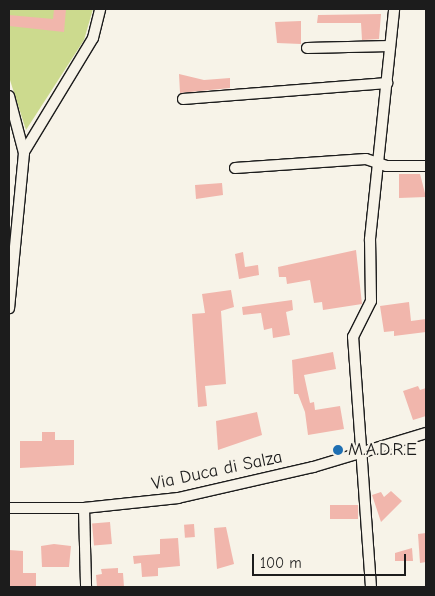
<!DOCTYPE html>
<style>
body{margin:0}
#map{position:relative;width:435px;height:596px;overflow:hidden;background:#f7f3e8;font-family:"Comic Neue",sans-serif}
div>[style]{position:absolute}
.green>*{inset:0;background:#ccda8e}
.building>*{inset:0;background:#f1b6ac;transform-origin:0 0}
.roads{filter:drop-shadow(1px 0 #1c1c1c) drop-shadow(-1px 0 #1c1c1c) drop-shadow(0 1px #1c1c1c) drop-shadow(0 -1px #1c1c1c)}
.minor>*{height:10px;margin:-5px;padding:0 5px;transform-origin:5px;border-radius:5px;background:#f7f3e8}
.dots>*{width:14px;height:14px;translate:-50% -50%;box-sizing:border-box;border:2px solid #f7f3e8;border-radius:50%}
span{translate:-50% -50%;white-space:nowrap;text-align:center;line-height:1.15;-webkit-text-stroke:4.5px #f7f3e8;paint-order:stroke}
.poi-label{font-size:18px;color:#1c1c1c}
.left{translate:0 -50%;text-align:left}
.street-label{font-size:18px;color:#1c1c1c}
.frame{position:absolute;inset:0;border:10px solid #1c1c1c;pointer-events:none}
.scale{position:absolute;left:252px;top:554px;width:154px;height:22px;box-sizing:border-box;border:2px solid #1c1c1c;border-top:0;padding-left:6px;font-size:15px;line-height:18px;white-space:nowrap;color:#1c1c1c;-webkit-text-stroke:4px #f7f3e8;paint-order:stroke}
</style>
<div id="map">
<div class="green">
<i style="clip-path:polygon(9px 9px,93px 9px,84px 40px,26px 130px,9px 77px)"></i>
</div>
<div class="building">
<i style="clip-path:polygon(54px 9px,66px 9px,64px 32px,9px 26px,9px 15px,53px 19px)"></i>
<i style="clip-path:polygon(381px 14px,379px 39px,362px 40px,361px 23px,317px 23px,318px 15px)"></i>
<i style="clip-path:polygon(301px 21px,301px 44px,277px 43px,275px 22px)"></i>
<i style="clip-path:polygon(179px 74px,204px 80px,230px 78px,230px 88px,180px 93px)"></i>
<i style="clip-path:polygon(399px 174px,420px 174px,426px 197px,399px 198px)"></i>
<i style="clip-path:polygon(222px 183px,223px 195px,196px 199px,195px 185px)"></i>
<i style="clip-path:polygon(356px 250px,362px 304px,323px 310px,322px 302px,314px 303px,310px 280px,287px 284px,286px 277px,279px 277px,278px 267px)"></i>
<i style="clip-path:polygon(243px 252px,245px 267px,258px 265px,259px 275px,239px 279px,235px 254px)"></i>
<i style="clip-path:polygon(231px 290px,234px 307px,221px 311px,226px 384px,205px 386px,207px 406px,198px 407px,192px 314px,205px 313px,202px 294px)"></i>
<i style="clip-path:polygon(292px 300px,293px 310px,286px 312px,290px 335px,273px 338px,272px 328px,264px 330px,261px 313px,243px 315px,242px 307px)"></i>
<i style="clip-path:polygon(409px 302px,411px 321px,426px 319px,426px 332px,394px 336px,394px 331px,384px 332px,380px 306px)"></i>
<i style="clip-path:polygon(333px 352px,336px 369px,304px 375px,310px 403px,314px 402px,315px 410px,340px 406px,344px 429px,308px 435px,305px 412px,298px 394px,294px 394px,292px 360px)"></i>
<i style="clip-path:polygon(418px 386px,420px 390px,426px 388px,426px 416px,413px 420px,403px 391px)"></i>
<i style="clip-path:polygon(257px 412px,262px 435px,218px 450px,216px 421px)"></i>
<i style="clip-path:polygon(42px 432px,55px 432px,55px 440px,74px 440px,74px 465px,20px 468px,20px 441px,42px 441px)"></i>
<i style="clip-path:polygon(391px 491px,402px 501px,381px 522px,372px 495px,381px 492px,384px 497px)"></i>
<i style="left:358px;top:505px;width:14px;height:28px;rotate:90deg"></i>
<i style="left:110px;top:522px;width:22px;height:18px;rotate:85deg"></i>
<i style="left:194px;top:524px;width:13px;height:10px;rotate:86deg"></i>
<i style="clip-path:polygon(226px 527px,234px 564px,217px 569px,214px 528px)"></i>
<i style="clip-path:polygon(426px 533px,426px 562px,420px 563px,418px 534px)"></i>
<i style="clip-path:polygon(178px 538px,180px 566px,158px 568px,158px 576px,142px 577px,141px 563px,134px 564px,133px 556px,160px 554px,160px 539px)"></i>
<i style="clip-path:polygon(54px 544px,71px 546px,69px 567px,42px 567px,41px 546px)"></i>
<i style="clip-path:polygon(412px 548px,413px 561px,395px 561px,395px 553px)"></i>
<i style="clip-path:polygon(9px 550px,23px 551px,23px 573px,36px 573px,36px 587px,9px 587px)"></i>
<i style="clip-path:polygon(118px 568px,118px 573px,123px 573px,124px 587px,97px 587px,96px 575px,102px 574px,101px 569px)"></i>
</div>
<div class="roads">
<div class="minor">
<i style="left:307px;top:48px;width:83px;rotate:-1.4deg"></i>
<i style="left:9px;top:96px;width:59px;rotate:75.3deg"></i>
<i style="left:24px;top:153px;width:156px;rotate:95.5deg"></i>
<i style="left:183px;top:99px;width:205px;rotate:-4.5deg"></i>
<i style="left:24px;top:152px;width:133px;rotate:-58.8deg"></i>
<i style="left:93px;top:38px;width:30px;rotate:-76deg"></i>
<i style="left:235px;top:168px;width:131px;rotate:-3.9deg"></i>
<i style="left:366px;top:159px;width:21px;rotate:19deg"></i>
<i style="left:386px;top:166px;width:40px"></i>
<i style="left:9px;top:508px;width:75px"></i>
<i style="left:84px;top:508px;width:95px;rotate:-6.1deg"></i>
<i style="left:178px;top:498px;width:139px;rotate:-12.9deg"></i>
<i style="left:313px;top:467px;width:118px;rotate:-16.7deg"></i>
<i style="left:84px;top:508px;width:79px;rotate:88.5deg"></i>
<i style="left:371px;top:587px;width:251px;rotate:-94.1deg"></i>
<i style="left:353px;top:337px;width:40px;rotate:-63.4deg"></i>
<i style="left:371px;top:301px;width:62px;rotate:-90.9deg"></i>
<i style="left:370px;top:239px;width:231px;rotate:-84deg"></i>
</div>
</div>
<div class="dots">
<i style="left:338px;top:450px;background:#1f6fb2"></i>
</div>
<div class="poi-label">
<span class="left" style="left:348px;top:450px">M.A.D.R.E</span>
</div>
<div class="street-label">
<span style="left:217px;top:471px;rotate:-12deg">Via Duca di Salza</span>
</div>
<div class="frame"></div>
<div class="scale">100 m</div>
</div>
